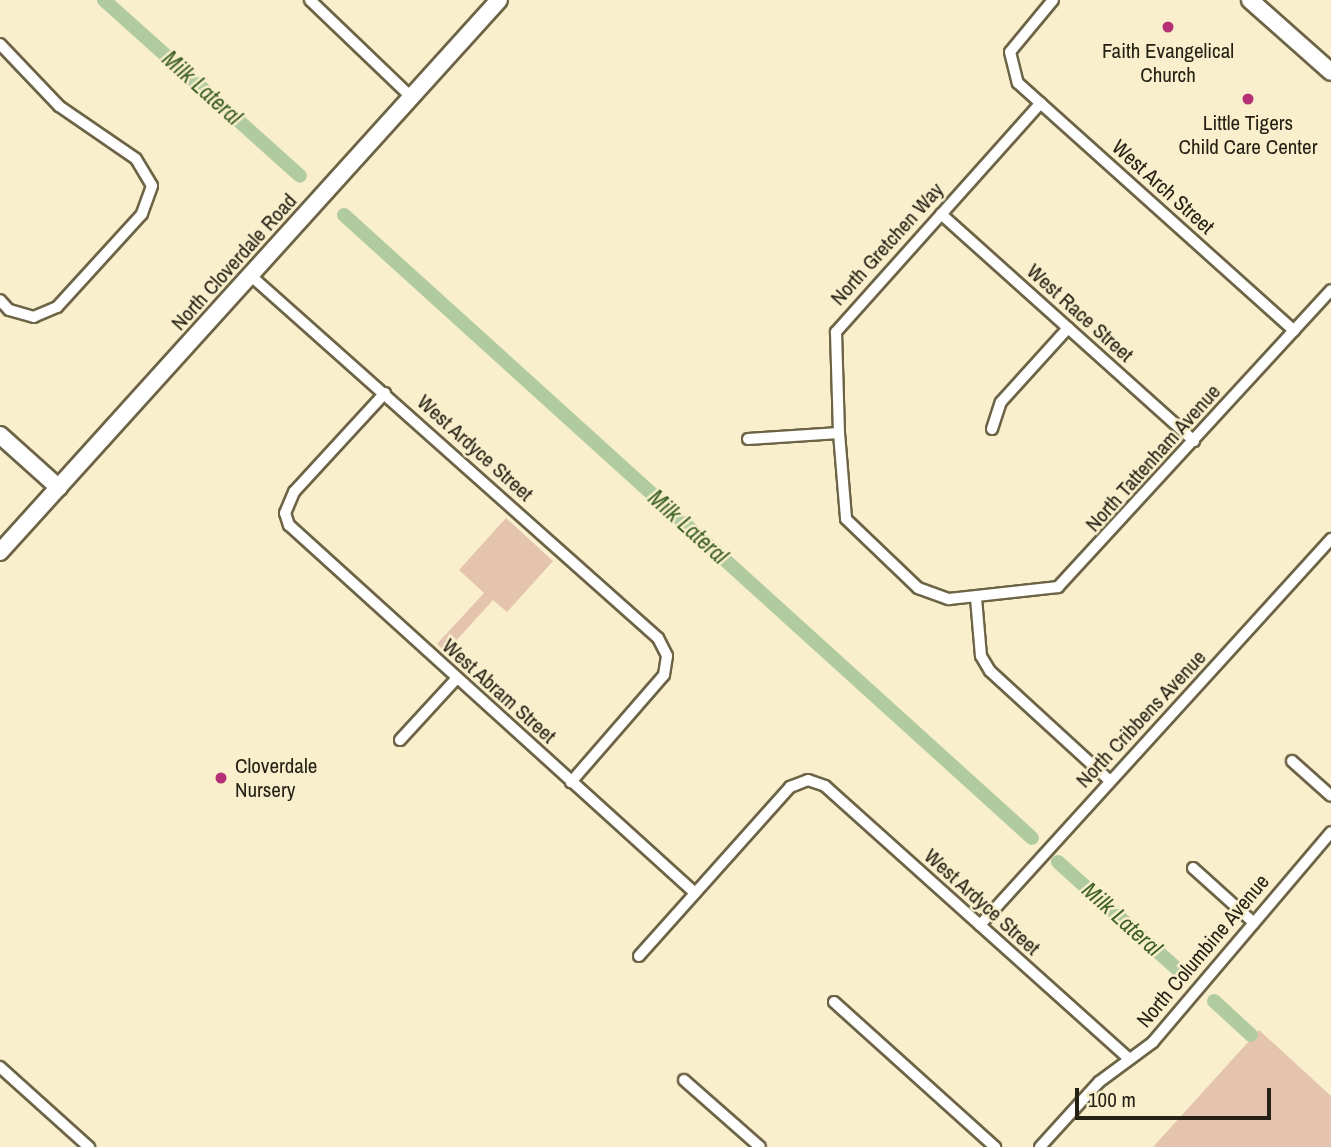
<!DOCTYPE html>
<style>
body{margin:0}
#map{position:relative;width:1331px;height:1147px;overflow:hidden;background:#f9efcd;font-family:"Archivo Narrow",sans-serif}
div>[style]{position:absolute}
.green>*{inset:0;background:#e5c4af}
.canal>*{height:14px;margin:-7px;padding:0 7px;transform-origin:7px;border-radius:7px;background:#b0cb9f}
.roads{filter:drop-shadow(2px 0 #6d6446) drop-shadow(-2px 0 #6d6446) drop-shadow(0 2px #6d6446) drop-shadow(0 -2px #6d6446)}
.street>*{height:10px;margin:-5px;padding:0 5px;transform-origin:5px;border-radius:5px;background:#fff}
.secondary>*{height:16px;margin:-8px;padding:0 8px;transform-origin:8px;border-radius:8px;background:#fff}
.dots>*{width:19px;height:19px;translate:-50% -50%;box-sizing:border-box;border:4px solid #f9efcd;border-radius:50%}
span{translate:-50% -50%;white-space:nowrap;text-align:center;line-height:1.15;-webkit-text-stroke:5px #f9efcd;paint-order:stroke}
.poi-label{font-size:21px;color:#252215}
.left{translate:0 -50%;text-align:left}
.street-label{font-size:21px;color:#252215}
.water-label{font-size:23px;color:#406225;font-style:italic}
.scale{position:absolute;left:1075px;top:1088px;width:196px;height:32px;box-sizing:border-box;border:4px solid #252215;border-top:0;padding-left:9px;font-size:21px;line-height:24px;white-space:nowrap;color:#252215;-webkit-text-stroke:5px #f9efcd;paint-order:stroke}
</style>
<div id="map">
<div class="green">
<i style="clip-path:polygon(506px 518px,553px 561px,507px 612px,493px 600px,446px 652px,437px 644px,484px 593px,459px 570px)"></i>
<i style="clip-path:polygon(1259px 1030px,1331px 1096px,1331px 1147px,1153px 1147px)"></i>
</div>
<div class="canal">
<i style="left:104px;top:0;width:263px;rotate:41.9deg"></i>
<i style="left:344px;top:215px;width:928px;rotate:42.16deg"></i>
<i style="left:1058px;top:862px;width:171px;rotate:41.9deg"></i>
<i style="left:1214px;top:1001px;width:50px;rotate:42.6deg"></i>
</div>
<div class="roads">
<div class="street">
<i style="left:310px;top:0;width:140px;rotate:43.8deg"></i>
<i style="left:1053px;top:0;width:67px;rotate:129.6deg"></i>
<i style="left:1010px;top:52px;width:32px;rotate:76deg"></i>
<i style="left:1018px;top:83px;width:371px;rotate:41.9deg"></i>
<i style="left:0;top:44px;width:86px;rotate:46.4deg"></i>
<i style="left:59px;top:106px;width:93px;rotate:34.5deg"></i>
<i style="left:136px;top:159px;width:31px;rotate:59deg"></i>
<i style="left:152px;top:186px;width:30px;rotate:110deg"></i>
<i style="left:142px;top:214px;width:126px;rotate:132.4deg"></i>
<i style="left:57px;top:307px;width:25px;rotate:157deg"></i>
<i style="left:34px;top:317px;width:26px;rotate:-164deg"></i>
<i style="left:9px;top:310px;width:13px;rotate:-132deg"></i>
<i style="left:941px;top:214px;width:340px;rotate:41.9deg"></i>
<i style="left:250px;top:275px;width:546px;rotate:41.66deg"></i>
<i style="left:658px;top:638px;width:20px;rotate:63deg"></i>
<i style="left:667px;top:656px;width:19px;rotate:99deg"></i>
<i style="left:664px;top:675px;width:142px;rotate:131deg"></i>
<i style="left:385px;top:393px;width:134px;rotate:132.6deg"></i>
<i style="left:294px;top:492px;width:23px;rotate:113deg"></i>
<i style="left:285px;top:513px;width:13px;rotate:72deg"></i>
<i style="left:289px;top:525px;width:548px;rotate:42.19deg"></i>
<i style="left:992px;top:429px;width:28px;rotate:-72deg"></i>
<i style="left:1001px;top:402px;width:100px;rotate:-47.8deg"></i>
<i style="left:839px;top:433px;width:86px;rotate:85.3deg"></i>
<i style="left:846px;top:519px;width:100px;rotate:43.8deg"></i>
<i style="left:918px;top:588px;width:33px;rotate:20deg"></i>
<i style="left:949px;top:599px;width:110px;rotate:-6.3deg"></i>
<i style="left:1058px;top:587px;width:403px;rotate:-47.4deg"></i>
<i style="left:748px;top:439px;width:91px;rotate:-3.8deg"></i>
<i style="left:839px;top:433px;width:101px;rotate:-91.7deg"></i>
<i style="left:836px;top:332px;width:307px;rotate:-48.2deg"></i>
<i style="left:976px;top:598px;width:58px;rotate:85.1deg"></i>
<i style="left:981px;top:656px;width:17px;rotate:59deg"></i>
<i style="left:990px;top:671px;width:163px;rotate:42.5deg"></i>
<i style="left:400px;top:740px;width:83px;rotate:-47.4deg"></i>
<i style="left:1292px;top:761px;width:52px;rotate:41.9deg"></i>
<i style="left:1193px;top:868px;width:82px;rotate:42deg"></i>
<i style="left:980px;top:925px;width:522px;rotate:-47.72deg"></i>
<i style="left:639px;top:956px;width:227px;rotate:-48.2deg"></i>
<i style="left:790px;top:787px;width:19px;rotate:-21deg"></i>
<i style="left:808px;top:780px;width:18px;rotate:19deg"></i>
<i style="left:825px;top:786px;width:407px;rotate:41.9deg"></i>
<i style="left:834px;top:1002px;width:217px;rotate:42deg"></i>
<i style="left:0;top:1067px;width:120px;rotate:42deg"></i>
<i style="left:684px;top:1080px;width:101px;rotate:41.4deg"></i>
<i style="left:1040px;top:1147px;width:88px;rotate:-47.8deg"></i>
<i style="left:1099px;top:1082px;width:67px;rotate:-36.5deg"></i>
<i style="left:1153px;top:1042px;width:275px;rotate:-49.7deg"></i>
</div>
<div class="secondary">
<i style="left:1250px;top:0;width:108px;rotate:41.6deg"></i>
<i style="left:0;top:435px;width:79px;rotate:41.9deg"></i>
<i style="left:0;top:552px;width:744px;rotate:-47.89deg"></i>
</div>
</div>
<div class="dots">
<i style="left:1168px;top:27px;background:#b53075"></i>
<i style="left:1248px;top:99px;background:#b53075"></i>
<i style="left:221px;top:778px;background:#b53075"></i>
</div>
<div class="poi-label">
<span style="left:1168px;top:63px">Faith Evangelical<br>Church</span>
<span style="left:1248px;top:135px">Little Tigers<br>Child Care Center</span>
<span class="left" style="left:235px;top:778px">Cloverdale<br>Nursery</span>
</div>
<div class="street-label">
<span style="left:1163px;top:187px;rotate:42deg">West Arch Street</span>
<span style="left:887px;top:244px;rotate:-48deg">North Gretchen Way</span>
<span style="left:234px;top:262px;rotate:-48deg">North Cloverdale Road</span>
<span style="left:1080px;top:313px;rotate:42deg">West Race Street</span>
<span style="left:475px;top:448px;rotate:42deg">West Ardyce Street</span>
<span style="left:1153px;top:458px;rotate:-48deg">North Tattenham Avenue</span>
<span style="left:499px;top:691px;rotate:42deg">West Abram Street</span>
<span style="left:1141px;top:719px;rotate:-47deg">North Cribbens Avenue</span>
<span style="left:982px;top:902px;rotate:42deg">West Ardyce Street</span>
<span style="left:1203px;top:951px;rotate:-50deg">North Columbine Avenue</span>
</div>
<div class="water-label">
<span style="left:202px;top:88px;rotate:42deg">Milk Lateral</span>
<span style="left:688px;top:527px;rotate:42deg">Milk Lateral</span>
<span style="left:1122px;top:919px;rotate:42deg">Milk Lateral</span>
</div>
<div class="scale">100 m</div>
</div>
